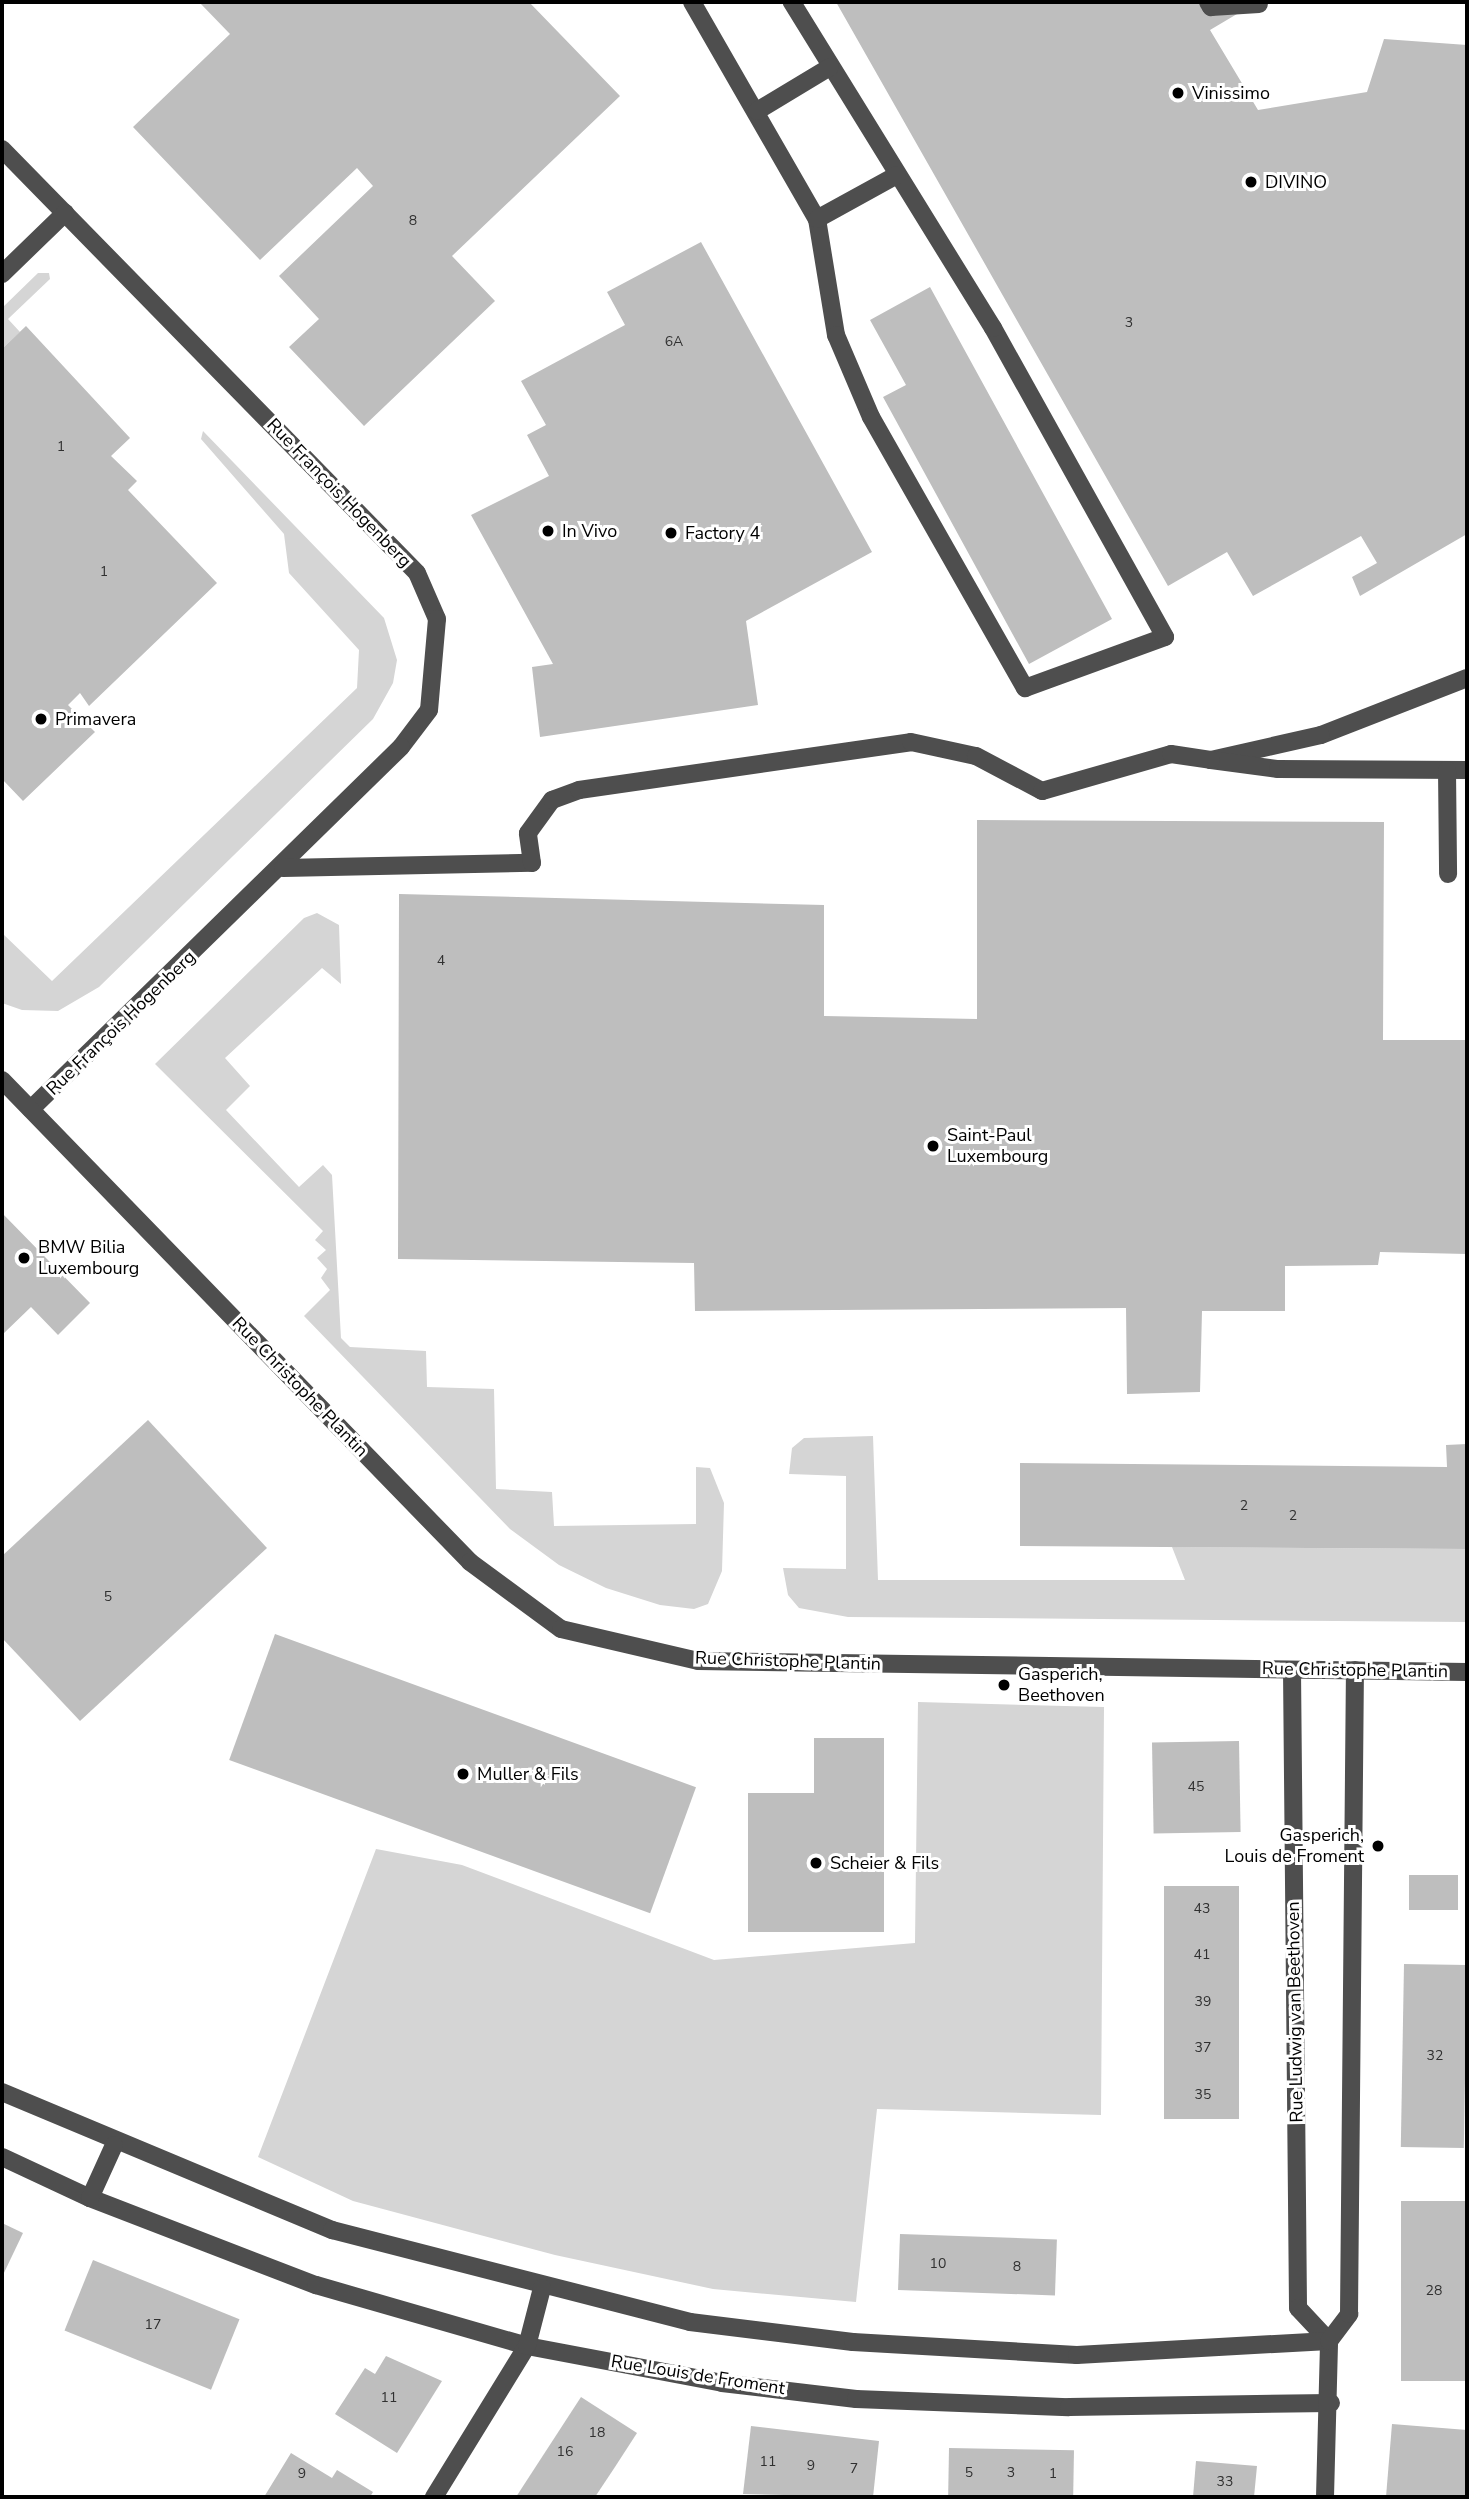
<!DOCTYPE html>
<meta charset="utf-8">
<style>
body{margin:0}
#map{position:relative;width:1469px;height:2499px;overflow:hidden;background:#fff;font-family:"Nunito Sans",sans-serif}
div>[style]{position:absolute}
.green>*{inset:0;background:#d5d5d5}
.building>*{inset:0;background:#bebebe;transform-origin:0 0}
.minor>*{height:18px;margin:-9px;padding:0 9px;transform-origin:9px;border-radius:9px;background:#4e4e4e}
.dots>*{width:19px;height:19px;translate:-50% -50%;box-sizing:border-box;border:4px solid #fff;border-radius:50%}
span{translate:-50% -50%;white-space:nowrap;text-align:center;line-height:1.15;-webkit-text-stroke:6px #fff;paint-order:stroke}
.number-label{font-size:14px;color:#303030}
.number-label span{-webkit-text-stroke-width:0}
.poi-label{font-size:18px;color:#000}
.left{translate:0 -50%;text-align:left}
.right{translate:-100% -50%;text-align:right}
.street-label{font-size:18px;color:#000}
.frame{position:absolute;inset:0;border:4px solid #000;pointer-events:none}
</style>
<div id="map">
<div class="green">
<i style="clip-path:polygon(38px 273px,49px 273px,50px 279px,8px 319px,20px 332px,2px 349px,2px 308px)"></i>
<i style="clip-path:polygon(203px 431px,384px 618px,397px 660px,393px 683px,373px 719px,99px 987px,58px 1011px,22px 1010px,2px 1003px,2px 933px,52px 981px,357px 688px,359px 650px,289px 573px,284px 534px,201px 439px)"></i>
<i style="clip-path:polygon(317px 913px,339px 925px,341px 984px,322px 968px,225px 1058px,250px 1086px,226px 1110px,299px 1187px,323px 1165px,332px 1175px,341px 1338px,350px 1347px,426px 1351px,427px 1387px,494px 1389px,496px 1489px,552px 1492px,554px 1526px,696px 1524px,696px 1467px,710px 1468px,724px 1503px,722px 1571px,708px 1604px,694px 1609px,660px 1605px,606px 1588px,559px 1565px,510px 1529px,304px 1316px,330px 1290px,321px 1278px,327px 1269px,317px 1258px,326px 1250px,315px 1240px,323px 1231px,155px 1064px,304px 918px)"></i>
<i style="clip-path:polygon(873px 1436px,878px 1580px,1185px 1580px,1172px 1547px,1467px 1549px,1467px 1622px,848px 1617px,799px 1608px,788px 1595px,783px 1568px,846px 1569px,846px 1476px,789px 1474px,792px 1448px,804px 1438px)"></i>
<i style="clip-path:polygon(918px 1702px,1104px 1707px,1101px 2115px,877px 2109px,856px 2302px,713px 2289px,555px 2255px,353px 2201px,258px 2157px,376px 1849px,462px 1865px,714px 1960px,915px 1943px)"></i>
</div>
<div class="building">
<i style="clip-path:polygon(199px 2px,529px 2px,620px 96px,452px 256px,495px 301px,364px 426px,289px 347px,319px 319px,279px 276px,373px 186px,357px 168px,260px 260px,133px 127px,230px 34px)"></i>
<i style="clip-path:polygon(836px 2px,1230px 2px,1237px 14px,1210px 30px,1258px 110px,1367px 92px,1384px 39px,1467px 45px,1467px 534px,1360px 596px,1352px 577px,1377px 563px,1361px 536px,1253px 596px,1227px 552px,1168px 586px)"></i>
<i style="clip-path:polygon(701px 242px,872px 552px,746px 621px,758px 705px,540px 737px,532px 667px,553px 664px,471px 515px,549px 476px,527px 435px,546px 425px,521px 381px,625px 325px,607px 292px)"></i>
<i style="clip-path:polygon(930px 287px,1112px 619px,1029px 664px,883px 397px,906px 385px,870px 320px)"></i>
<i style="clip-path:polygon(26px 326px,130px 438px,111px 456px,137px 481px,128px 490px,217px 583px,89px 706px,80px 693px,68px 705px,95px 732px,23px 801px,2px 779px,2px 349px)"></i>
<i style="clip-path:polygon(977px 820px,1384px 822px,1383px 1040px,1467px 1040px,1467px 1254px,1380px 1252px,1378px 1265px,1285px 1266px,1285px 1311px,1202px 1311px,1200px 1392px,1127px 1394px,1126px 1308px,695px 1311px,694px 1263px,398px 1259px,399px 894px,824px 905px,824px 1016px,977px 1019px)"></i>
<i style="clip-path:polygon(2px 1213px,90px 1303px,58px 1335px,31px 1307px,2px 1335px)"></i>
<i style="clip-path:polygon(148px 1420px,267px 1548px,80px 1721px,2px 1638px,2px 1556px)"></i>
<i style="clip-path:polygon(1467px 1444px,1467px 1549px,1020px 1546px,1020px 1463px,1447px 1467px,1446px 1445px)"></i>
<i style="left:275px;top:1634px;width:448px;height:134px;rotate:20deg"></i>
<i style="clip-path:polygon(814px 1738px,884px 1738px,884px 1932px,748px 1932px,748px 1793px,814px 1793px)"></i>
<i style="left:1239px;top:1741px;width:91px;height:87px;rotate:89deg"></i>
<i style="left:1409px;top:1875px;width:49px;height:35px"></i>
<i style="left:1164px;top:1886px;width:75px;height:233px"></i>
<i style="left:1404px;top:1964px;width:63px;height:183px;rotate:1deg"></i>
<i style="left:1401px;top:2201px;width:66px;height:180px"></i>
<i style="clip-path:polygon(2px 2223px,23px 2233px,2px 2277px)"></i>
<i style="left:900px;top:2234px;width:157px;height:56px;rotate:2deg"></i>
<i style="left:93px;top:2260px;width:158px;height:76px;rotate:22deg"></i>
<i style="clip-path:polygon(386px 2356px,442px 2381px,397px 2453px,335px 2414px,365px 2368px,375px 2374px)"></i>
<i style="clip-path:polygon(581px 2397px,637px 2433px,613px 2470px,595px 2497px,516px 2497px)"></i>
<i style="clip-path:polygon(1392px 2424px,1467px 2430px,1467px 2497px,1386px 2497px)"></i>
<i style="clip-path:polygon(751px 2426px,879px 2441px,873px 2497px,743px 2494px)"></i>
<i style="left:949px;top:2448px;width:125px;height:49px;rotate:1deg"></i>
<i style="clip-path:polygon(291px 2453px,332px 2478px,337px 2470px,373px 2492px,370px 2497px,264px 2497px)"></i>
<i style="clip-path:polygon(1196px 2461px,1257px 2466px,1254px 2497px,1193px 2497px)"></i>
</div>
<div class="minor">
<i style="left:692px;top:2px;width:250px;rotate:60.1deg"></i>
<i style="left:817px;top:219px;width:118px;rotate:80.7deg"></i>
<i style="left:836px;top:335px;width:89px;rotate:66.9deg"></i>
<i style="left:871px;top:417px;width:312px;rotate:60.4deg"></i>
<i style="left:1025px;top:688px;width:149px;rotate:-20deg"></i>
<i style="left:1165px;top:637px;width:354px;rotate:-119.1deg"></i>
<i style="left:993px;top:328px;width:383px;rotate:-121.7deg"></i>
<i style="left:1208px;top:2px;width:6px;rotate:59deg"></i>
<i style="left:1211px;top:7px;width:48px;rotate:-3.6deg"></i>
<i style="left:757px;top:111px;width:85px;rotate:-31.1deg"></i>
<i style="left:2px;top:149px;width:593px;rotate:45.61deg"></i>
<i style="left:417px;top:573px;width:50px;rotate:66.5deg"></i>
<i style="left:437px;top:619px;width:91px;rotate:95deg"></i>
<i style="left:429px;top:710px;width:46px;rotate:127.1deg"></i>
<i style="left:401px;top:747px;width:518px;rotate:135.63deg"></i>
<i style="left:817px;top:219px;width:91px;rotate:-28.8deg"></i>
<i style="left:2px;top:274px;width:88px;rotate:-44.1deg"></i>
<i style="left:1467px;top:678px;width:157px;rotate:158.7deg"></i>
<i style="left:1321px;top:735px;width:113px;rotate:167.2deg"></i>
<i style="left:1211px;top:760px;width:68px;rotate:7.7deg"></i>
<i style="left:1278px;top:769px;width:189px;rotate:0.3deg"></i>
<i style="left:1447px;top:770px;width:104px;rotate:89.4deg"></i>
<i style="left:283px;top:868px;width:249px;rotate:-1.2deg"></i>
<i style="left:532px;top:863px;width:30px;rotate:-98deg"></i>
<i style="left:528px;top:833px;width:41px;rotate:-54deg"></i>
<i style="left:552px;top:800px;width:29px;rotate:-20deg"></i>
<i style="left:579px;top:790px;width:335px;rotate:-8.2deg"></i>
<i style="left:911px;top:742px;width:66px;rotate:12.2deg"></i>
<i style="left:976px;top:756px;width:75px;rotate:27.9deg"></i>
<i style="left:1042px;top:791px;width:134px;rotate:-16deg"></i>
<i style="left:1171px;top:754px;width:40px;rotate:8.5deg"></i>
<i style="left:2px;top:1080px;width:672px;rotate:45.84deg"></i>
<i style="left:470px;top:1562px;width:113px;rotate:36.4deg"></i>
<i style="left:561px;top:1629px;width:141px;rotate:13.1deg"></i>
<i style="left:698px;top:1661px;width:769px;rotate:0.82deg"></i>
<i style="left:1292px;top:1670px;width:638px;rotate:89.46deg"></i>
<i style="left:1298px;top:2308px;width:45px;rotate:46.8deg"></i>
<i style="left:2px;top:2092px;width:358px;rotate:22.7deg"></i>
<i style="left:332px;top:2230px;width:370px;rotate:14.4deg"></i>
<i style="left:690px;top:2322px;width:164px;rotate:7deg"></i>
<i style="left:853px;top:2342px;width:224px;rotate:3.3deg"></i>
<i style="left:1077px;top:2355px;width:252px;rotate:-3.2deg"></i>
<i style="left:2px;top:2157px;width:97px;rotate:25deg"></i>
<i style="left:90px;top:2198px;width:242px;rotate:21.1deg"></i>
<i style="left:316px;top:2285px;width:220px;rotate:16.1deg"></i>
<i style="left:527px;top:2346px;width:198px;rotate:10.7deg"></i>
<i style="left:722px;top:2383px;width:135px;rotate:6.8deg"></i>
<i style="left:856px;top:2399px;width:213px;rotate:2.2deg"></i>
<i style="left:1069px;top:2407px;width:262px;rotate:-0.9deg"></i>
<i style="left:90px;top:2198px;width:58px;rotate:-65.6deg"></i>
<i style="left:434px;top:2497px;width:177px;rotate:-58.4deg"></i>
<i style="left:527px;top:2346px;width:60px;rotate:-75.5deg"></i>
<i style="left:1325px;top:2497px;width:156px;rotate:-88.5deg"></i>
<i style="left:1329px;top:2341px;width:34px;rotate:-53deg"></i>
<i style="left:1349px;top:2314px;width:644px;rotate:-89.47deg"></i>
</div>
<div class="dots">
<i style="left:1178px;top:93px;background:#000"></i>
<i style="left:1251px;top:182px;background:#000"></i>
<i style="left:548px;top:531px;background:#000"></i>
<i style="left:671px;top:533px;background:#000"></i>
<i style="left:41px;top:719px;background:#000"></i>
<i style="left:933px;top:1146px;background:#000"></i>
<i style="left:24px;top:1258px;background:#000"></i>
<i style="left:1004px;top:1685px;background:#000"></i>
<i style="left:463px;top:1774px;background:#000"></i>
<i style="left:1378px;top:1846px;background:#000"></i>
<i style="left:816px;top:1863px;background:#000"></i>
</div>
<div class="number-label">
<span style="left:413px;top:221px">8</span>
<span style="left:1129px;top:323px">3</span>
<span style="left:674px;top:342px">6A</span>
<span style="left:61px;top:447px">1</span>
<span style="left:104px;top:572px">1</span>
<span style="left:441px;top:961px">4</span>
<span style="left:1244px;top:1506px">2</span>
<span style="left:1293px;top:1516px">2</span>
<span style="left:108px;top:1597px">5</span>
<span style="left:1196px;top:1787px">45</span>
<span style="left:1202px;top:1909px">43</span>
<span style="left:1202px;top:1955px">41</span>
<span style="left:1203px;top:2002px">39</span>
<span style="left:1203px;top:2048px">37</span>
<span style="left:1435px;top:2056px">32</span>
<span style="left:1203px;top:2095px">35</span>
<span style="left:938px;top:2264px">10</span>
<span style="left:1017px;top:2267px">8</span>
<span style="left:1434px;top:2291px">28</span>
<span style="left:153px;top:2325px">17</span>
<span style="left:389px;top:2398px">11</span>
<span style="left:597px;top:2433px">18</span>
<span style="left:565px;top:2452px">16</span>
<span style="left:768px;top:2462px">11</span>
<span style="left:811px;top:2466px">9</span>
<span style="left:854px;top:2469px">7</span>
<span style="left:969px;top:2473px">5</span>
<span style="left:1011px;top:2473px">3</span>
<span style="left:302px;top:2474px">9</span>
<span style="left:1053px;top:2474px">1</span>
<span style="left:1225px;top:2482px">33</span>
</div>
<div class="poi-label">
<span class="left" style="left:1192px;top:93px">Vinissimo</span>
<span class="left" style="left:1265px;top:182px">DIVINO</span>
<span class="left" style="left:562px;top:531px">In Vivo</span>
<span class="left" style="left:685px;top:533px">Factory 4</span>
<span class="left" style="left:55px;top:719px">Primavera</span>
<span class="left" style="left:947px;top:1146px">Saint-Paul<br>Luxembourg</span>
<span class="left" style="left:38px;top:1258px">BMW Bilia<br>Luxembourg</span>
<span class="left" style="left:1018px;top:1685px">Gasperich,<br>Beethoven</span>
<span class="left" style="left:477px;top:1774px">Muller &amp; Fils</span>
<span class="right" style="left:1364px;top:1846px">Gasperich,<br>Louis de Froment</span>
<span class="left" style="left:830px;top:1863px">Scheier &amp; Fils</span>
</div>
<div class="street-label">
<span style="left:339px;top:493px;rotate:46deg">Rue François Hogenberg</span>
<span style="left:121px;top:1023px;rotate:-44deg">Rue François Hogenberg</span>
<span style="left:300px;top:1387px;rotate:46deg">Rue Christophe Plantin</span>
<span style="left:788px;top:1661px;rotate:2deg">Rue Christophe Plantin</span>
<span style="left:1355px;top:1670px;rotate:1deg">Rue Christophe Plantin</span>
<span style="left:1295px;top:2012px;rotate:-91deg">Rue Ludwig van Beethoven</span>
<span style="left:698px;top:2375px;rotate:9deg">Rue Louis de Froment</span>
</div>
<div class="frame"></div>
</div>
